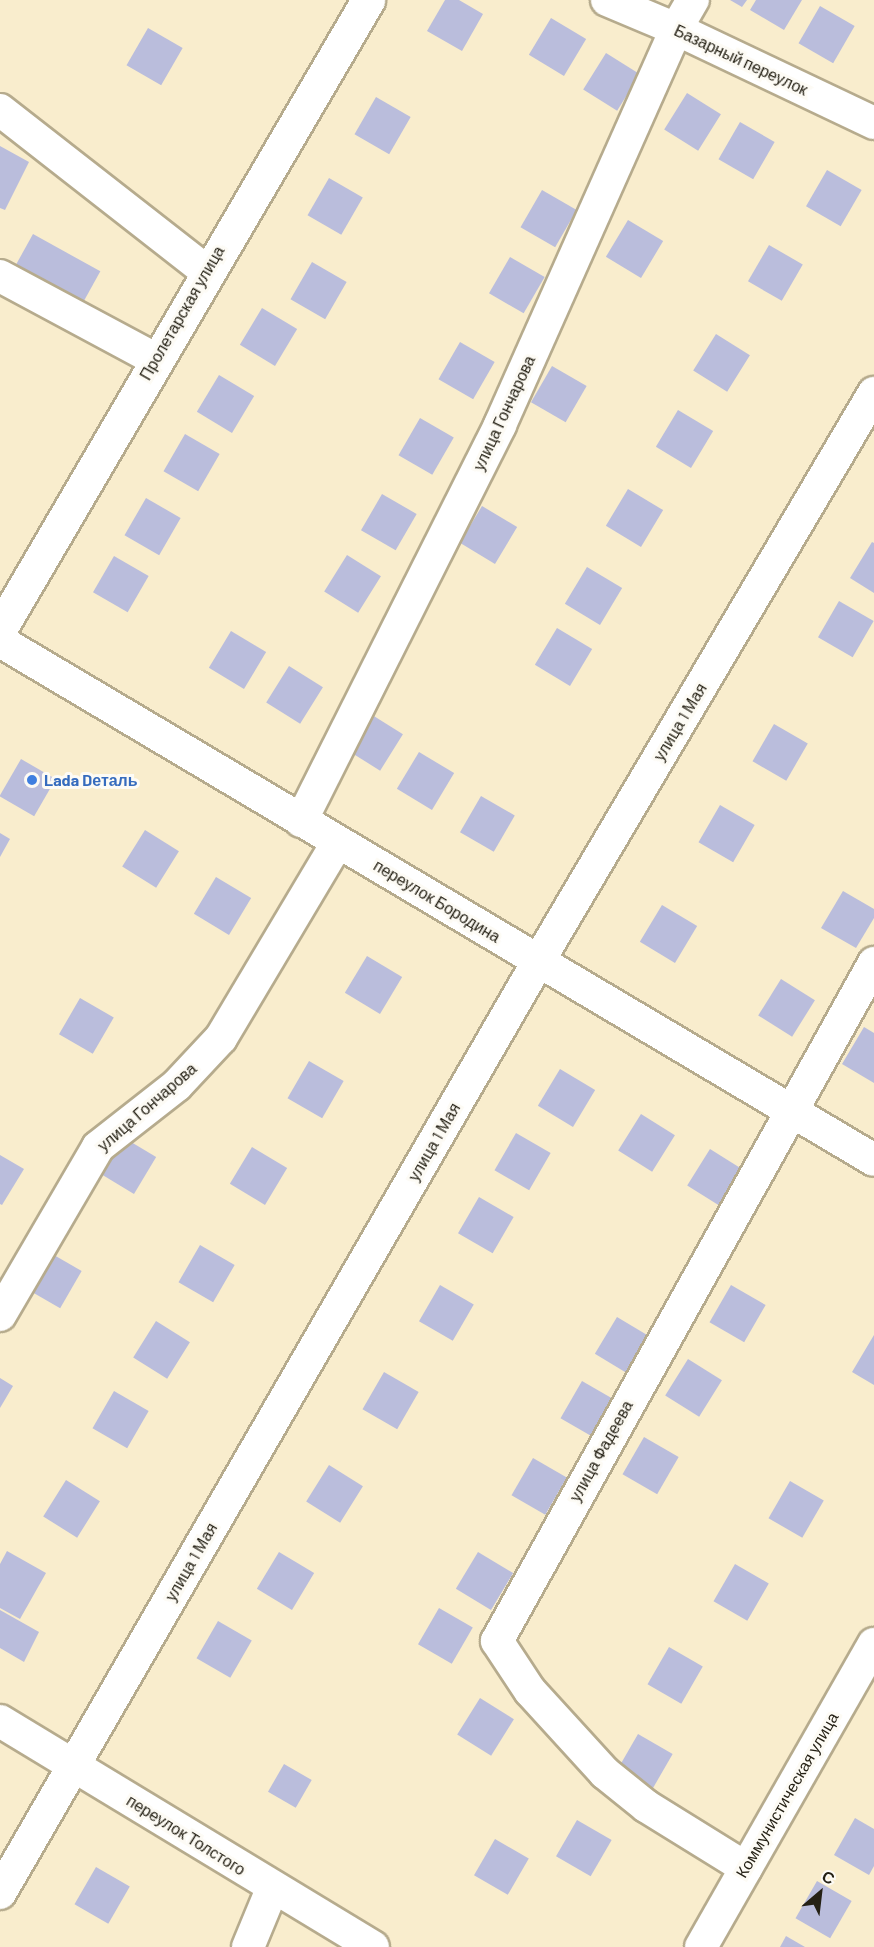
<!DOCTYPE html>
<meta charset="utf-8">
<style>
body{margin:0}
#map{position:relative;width:874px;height:1947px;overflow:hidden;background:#f9edcd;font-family:Barlow,sans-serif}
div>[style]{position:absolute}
.building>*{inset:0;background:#babddc;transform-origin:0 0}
.roads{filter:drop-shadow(2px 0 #b6ab8d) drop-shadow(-2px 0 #b6ab8d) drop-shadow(0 2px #b6ab8d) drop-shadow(0 -2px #b6ab8d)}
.minor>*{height:32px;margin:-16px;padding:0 16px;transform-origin:16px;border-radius:16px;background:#fff}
.major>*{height:33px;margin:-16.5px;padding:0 16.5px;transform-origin:16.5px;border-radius:16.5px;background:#fff}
.dots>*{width:16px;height:16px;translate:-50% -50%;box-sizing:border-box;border:3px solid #fdfbf5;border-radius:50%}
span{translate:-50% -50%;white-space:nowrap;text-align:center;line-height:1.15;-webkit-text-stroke:6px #fdfbf5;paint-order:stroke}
.street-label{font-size:16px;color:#252115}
.shop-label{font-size:16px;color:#366cbe;font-weight:700}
.left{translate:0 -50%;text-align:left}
.north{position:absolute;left:790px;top:1863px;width:60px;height:60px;-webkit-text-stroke:4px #fdfbf5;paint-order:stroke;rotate:28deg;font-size:16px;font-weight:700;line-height:24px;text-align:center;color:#252115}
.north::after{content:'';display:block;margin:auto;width:21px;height:27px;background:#252115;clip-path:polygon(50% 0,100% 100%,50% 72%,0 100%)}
</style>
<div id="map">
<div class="building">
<i style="clip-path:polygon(445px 0,459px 0,483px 14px,462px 51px,427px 31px)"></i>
<i style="clip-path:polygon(730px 0,747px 0,742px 7px)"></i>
<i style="clip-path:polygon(756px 0,802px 0,784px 30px,750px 10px)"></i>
<i style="left:820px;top:6px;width:40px;height:43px;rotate:30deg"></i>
<i style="left:551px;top:18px;width:41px;height:43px;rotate:31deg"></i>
<i style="left:148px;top:28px;width:40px;height:43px;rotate:30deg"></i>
<i style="left:606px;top:53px;width:40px;height:43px;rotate:32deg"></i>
<i style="left:687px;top:93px;width:40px;height:43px;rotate:32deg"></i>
<i style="left:376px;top:97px;width:40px;height:43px;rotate:30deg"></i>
<i style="left:740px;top:122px;width:40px;height:43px;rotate:30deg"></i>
<i style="clip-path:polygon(0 146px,29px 162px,5px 210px,0 208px)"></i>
<i style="left:827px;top:170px;width:40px;height:42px;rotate:30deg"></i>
<i style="left:329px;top:178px;width:39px;height:43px;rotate:30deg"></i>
<i style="left:542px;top:190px;width:40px;height:43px;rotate:30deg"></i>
<i style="left:628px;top:220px;width:41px;height:43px;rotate:31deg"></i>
<i style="left:33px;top:234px;width:77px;height:38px;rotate:29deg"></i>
<i style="left:769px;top:245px;width:39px;height:42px;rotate:30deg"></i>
<i style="left:510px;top:257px;width:40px;height:42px;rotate:30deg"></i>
<i style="left:312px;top:262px;width:40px;height:43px;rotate:30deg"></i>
<i style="left:262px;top:308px;width:41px;height:43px;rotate:31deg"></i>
<i style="left:716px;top:334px;width:40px;height:43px;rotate:32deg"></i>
<i style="left:460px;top:342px;width:40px;height:43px;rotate:30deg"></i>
<i style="left:552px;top:366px;width:40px;height:42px;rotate:30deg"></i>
<i style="left:219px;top:375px;width:41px;height:43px;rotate:31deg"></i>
<i style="left:678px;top:410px;width:41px;height:43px;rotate:31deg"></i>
<i style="left:420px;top:418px;width:39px;height:43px;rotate:30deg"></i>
<i style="left:185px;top:434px;width:40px;height:43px;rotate:30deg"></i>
<i style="left:628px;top:489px;width:41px;height:43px;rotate:31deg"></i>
<i style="left:382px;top:494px;width:40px;height:42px;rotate:30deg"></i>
<i style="left:146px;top:498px;width:40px;height:43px;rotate:30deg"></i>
<i style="left:482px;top:506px;width:41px;height:43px;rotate:31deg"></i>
<i style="clip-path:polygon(872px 542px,874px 543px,874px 593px,850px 578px)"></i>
<i style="left:347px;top:555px;width:40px;height:43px;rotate:32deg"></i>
<i style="left:114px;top:556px;width:40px;height:42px;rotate:30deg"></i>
<i style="left:587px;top:567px;width:41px;height:43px;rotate:31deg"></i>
<i style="left:839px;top:601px;width:40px;height:42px;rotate:30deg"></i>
<i style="left:557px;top:628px;width:41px;height:43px;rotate:31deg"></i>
<i style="left:231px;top:631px;width:41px;height:43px;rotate:31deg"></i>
<i style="left:289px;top:666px;width:40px;height:43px;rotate:32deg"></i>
<i style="left:369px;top:713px;width:40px;height:43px;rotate:32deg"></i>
<i style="left:774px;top:724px;width:39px;height:43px;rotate:30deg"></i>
<i style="left:419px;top:752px;width:41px;height:43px;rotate:31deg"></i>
<i style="left:21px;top:759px;width:40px;height:43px;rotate:30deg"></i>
<i style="left:481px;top:796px;width:39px;height:42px;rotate:30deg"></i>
<i style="left:720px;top:805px;width:40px;height:43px;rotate:30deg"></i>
<i style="left:145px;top:830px;width:40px;height:43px;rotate:32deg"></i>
<i style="clip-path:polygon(0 833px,10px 839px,0 857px)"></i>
<i style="left:216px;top:877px;width:41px;height:43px;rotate:31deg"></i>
<i style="clip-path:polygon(843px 891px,874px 909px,874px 918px,856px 948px,821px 928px)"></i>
<i style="left:662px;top:905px;width:41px;height:43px;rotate:31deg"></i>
<i style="left:367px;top:956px;width:41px;height:43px;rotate:31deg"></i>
<i style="left:781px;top:979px;width:40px;height:43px;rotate:32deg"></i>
<i style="left:80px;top:998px;width:39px;height:42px;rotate:30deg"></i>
<i style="clip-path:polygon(864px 1027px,874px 1033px,874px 1083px,842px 1064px)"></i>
<i style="left:309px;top:1061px;width:40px;height:43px;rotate:30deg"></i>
<i style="left:560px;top:1069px;width:41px;height:43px;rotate:31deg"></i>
<i style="left:641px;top:1114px;width:40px;height:43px;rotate:32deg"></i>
<i style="left:516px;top:1133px;width:40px;height:43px;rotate:30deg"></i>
<i style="left:121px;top:1136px;width:41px;height:43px;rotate:31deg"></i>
<i style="left:252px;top:1147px;width:41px;height:43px;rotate:31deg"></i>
<i style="left:710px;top:1149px;width:40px;height:43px;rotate:32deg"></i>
<i style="clip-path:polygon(0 1155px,24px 1169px,2px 1205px,0 1204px)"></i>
<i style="left:479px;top:1197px;width:40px;height:42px;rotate:30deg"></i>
<i style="left:200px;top:1245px;width:40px;height:43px;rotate:30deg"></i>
<i style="left:47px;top:1251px;width:40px;height:43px;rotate:30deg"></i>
<i style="left:440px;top:1285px;width:39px;height:42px;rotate:30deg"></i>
<i style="left:731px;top:1285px;width:40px;height:43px;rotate:30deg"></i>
<i style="left:617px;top:1317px;width:41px;height:43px;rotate:31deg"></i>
<i style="left:156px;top:1321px;width:40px;height:43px;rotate:32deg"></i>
<i style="clip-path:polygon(874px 1335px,874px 1385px,852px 1372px)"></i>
<i style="left:688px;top:1359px;width:40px;height:43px;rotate:32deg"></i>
<i style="left:384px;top:1372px;width:40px;height:43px;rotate:30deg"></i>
<i style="clip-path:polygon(0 1378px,13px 1386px,0 1408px)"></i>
<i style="left:582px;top:1381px;width:40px;height:43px;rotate:30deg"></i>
<i style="left:114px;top:1391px;width:40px;height:43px;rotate:30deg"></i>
<i style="left:644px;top:1437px;width:40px;height:43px;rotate:30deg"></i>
<i style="left:533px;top:1458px;width:39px;height:43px;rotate:30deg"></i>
<i style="left:329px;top:1465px;width:40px;height:43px;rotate:32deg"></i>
<i style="left:66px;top:1480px;width:40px;height:43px;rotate:32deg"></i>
<i style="left:790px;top:1481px;width:39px;height:43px;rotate:30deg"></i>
<i style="clip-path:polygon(7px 1551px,46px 1573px,20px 1619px,0 1608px,0 1564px)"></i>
<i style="left:279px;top:1552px;width:41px;height:43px;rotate:31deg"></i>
<i style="left:478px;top:1552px;width:41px;height:43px;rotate:31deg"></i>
<i style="left:735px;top:1564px;width:39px;height:43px;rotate:30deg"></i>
<i style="left:439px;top:1608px;width:39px;height:42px;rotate:30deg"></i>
<i style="clip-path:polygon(0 1610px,39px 1632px,24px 1662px,0 1648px)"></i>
<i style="left:218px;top:1621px;width:39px;height:43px;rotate:30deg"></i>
<i style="left:669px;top:1647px;width:39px;height:43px;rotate:30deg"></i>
<i style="left:480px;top:1698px;width:40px;height:43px;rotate:32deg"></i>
<i style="left:638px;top:1734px;width:40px;height:43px;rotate:30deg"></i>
<i style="left:284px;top:1764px;width:32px;height:32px;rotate:30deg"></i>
<i style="clip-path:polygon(855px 1818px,874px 1829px,874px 1866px,869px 1875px,834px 1855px)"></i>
<i style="left:577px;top:1820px;width:40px;height:42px;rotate:30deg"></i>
<i style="left:495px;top:1839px;width:39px;height:42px;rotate:30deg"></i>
<i style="left:96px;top:1867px;width:39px;height:43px;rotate:30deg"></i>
<i style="left:817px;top:1881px;width:40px;height:43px;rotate:30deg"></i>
<i style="clip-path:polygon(786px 1936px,805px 1947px,780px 1947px)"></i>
</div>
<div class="roads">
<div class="minor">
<i style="left:607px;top:0;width:75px;rotate:22.8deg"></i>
<i style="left:676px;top:29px;width:219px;rotate:25.4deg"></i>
<i style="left:0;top:110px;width:261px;rotate:38deg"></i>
<i style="left:0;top:276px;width:176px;rotate:28.2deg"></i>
<i style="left:0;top:641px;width:1016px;rotate:30.7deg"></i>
<i style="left:301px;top:821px;width:443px;rotate:-63.3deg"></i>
<i style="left:500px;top:425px;width:433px;rotate:-66deg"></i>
<i style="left:676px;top:29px;width:34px;rotate:-60deg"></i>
<i style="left:0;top:1315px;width:194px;rotate:-59.7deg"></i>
<i style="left:98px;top:1147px;width:100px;rotate:-38.1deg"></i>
<i style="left:177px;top:1085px;width:64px;rotate:-46.9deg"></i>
<i style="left:221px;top:1038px;width:228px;rotate:-59.2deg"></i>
<i style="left:0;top:1721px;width:436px;rotate:31.2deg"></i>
<i style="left:746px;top:1868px;width:118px;rotate:-148.2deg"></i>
<i style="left:646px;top:1806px;width:53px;rotate:-141.2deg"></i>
<i style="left:605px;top:1773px;width:111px;rotate:-132.4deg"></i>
<i style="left:530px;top:1691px;width:60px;rotate:-123.4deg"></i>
<i style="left:497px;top:1641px;width:776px;rotate:-60.92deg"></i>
<i style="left:0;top:1893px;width:1075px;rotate:-59.98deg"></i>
<i style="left:538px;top:962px;width:661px;rotate:-59.44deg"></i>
<i style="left:248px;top:1947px;width:63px;rotate:-67.5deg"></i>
<i style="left:701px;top:1947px;width:349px;rotate:-60.3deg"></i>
</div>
<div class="major">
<i style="left:0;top:629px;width:729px;rotate:-59.67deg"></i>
</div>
</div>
<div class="dots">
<i style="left:32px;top:780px;background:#3f7fe0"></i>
</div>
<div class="street-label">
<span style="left:741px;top:60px;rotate:25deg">Базарный переулок</span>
<span style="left:182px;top:313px;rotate:-60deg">Пролетарская улица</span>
<span style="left:504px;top:413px;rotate:-65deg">улица Гончарова</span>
<span style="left:680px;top:722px;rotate:-59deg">улица 1 Мая</span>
<span style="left:437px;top:901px;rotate:31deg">переулок Бородина</span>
<span style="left:147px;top:1107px;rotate:-41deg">улица Гончарова</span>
<span style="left:434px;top:1142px;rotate:-60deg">улица 1 Мая</span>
<span style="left:601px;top:1451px;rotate:-61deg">улица Фадеева</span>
<span style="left:191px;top:1562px;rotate:-60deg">улица 1 Мая</span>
<span style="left:787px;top:1795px;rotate:-60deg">Коммунистическая улица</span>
<span style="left:186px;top:1835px;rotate:32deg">переулок Толстого</span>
</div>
<div class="shop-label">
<span class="left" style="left:44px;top:780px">Lada Dеталь</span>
</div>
<div class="north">С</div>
</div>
